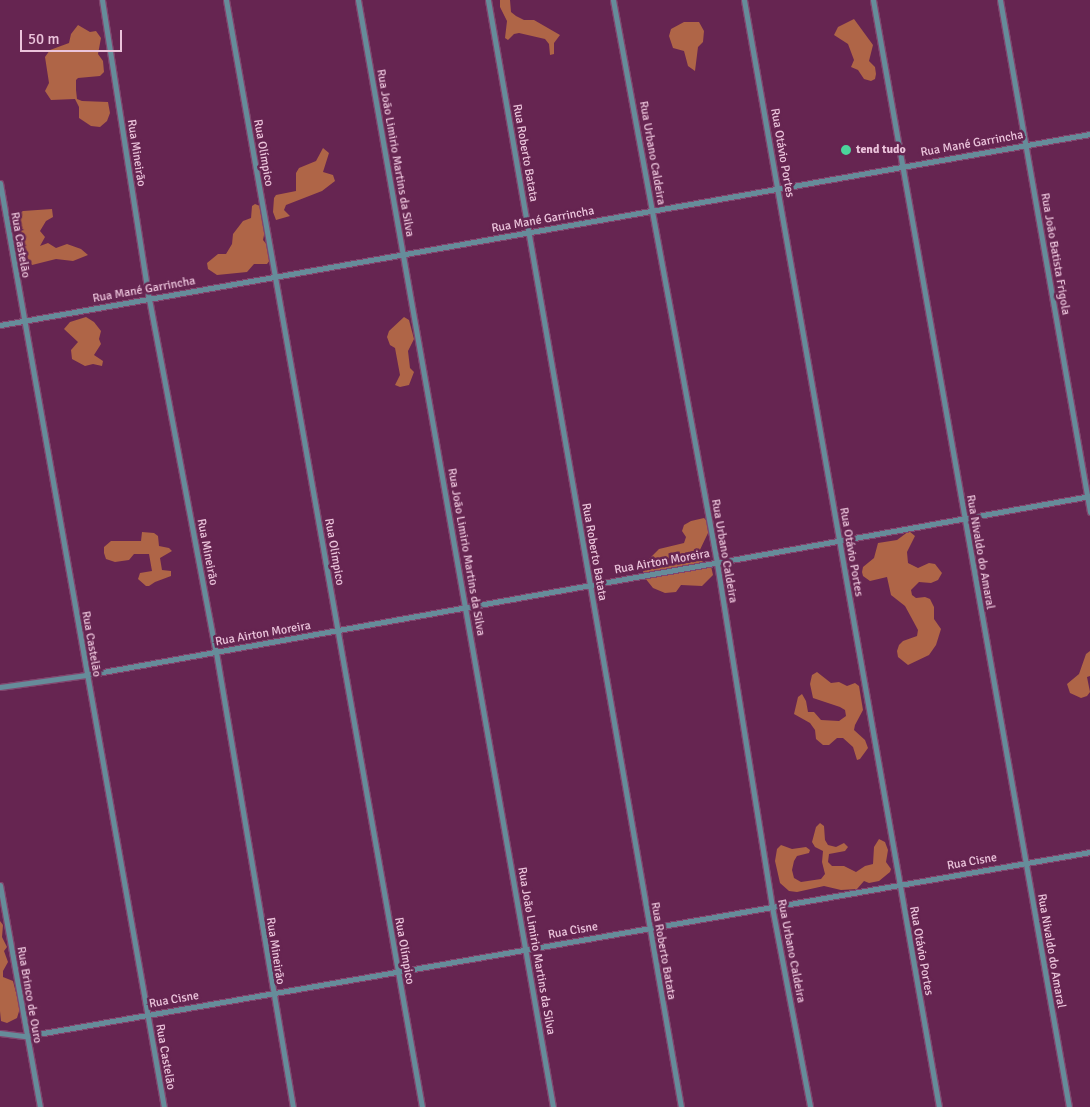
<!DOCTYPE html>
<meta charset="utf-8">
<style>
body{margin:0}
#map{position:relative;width:1090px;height:1107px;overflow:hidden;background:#662551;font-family:Signika,sans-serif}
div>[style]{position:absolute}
.forest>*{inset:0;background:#af6547}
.roads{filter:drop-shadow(1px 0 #81456d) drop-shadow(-1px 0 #81456d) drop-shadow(0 1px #81456d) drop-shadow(0 -1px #81456d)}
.street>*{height:5px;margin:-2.5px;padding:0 2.5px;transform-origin:2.5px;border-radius:2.5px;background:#668c9a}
.dots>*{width:14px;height:14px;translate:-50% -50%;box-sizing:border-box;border:2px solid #662551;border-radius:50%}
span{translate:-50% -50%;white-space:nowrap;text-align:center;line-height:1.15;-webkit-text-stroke:5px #662551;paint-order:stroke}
.street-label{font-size:12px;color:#ebc4db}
.poi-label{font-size:12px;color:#ebc4db;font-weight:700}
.left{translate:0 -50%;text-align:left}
.scale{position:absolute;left:20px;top:30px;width:102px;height:22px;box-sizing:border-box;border:2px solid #ebc4db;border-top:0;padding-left:6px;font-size:15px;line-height:18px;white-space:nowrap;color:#ebc4db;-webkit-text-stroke:4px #662551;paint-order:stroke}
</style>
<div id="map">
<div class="forest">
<i style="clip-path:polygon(500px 0,510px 0,511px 12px,516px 16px,524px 20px,534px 20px,560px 35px,554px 43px,554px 54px,550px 55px,549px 44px,545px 39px,519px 33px,514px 34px,508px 40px,505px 38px,507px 21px,500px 7px)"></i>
<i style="clip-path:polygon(854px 19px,873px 45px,869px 61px,875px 67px,876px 74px,875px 79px,871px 81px,864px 79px,858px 70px,851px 67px,854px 60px,848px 44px,834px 35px,838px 27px)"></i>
<i style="clip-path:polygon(684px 22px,699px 22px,704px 31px,703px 42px,698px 47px,695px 71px,688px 66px,684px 51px,673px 48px,669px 36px,671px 29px)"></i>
<i style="clip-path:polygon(78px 25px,90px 32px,96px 31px,101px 38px,98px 54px,103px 61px,104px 72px,100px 76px,78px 78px,76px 80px,76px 90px,77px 99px,82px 101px,108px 102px,110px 113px,107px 121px,100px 127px,91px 126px,79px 118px,79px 107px,75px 99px,51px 100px,45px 91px,49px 83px,45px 57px,50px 50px,69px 43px,71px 34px)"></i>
<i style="clip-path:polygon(323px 148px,329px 153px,323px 172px,333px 175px,335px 181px,322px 191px,286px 205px,284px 210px,290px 216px,276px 220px,273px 212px,274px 198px,276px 195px,296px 191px,296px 173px,299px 168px,316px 161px)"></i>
<i style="clip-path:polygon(255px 204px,260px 206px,265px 230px,263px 240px,268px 246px,270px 260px,267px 264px,254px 264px,247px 272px,217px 275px,208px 269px,207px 263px,218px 254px,226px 254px,232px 244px,233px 234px,243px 221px,251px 218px,252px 206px)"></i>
<i style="clip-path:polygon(52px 209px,53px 217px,46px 221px,40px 231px,45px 237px,40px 246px,48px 243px,56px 248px,67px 244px,81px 249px,88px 255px,73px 261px,56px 259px,32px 265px,25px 254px,24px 246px,20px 239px,16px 215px,23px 211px)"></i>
<i style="clip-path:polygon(86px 317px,94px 322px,101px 331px,99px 339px,101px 344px,94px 355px,103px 361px,102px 366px,93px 364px,85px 366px,72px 359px,71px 350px,78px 342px,64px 329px,70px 322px)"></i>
<i style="clip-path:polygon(404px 317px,409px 320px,414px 339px,408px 351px,410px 368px,414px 372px,409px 385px,400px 387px,395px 385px,400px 375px,395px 348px,390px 345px,387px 337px,389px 331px)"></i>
<i style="clip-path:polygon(704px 518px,709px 523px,708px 533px,697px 556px,698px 559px,711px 566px,713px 575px,702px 586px,681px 585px,676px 592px,665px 593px,653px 588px,645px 578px,641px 564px,647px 561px,659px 549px,684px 543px,686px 537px,682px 531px,684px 525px,691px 521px)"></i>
<i style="clip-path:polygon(909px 531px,915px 536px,907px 552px,908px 563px,918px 568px,929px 563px,935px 564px,942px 573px,938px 580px,931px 583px,919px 582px,911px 590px,912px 595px,916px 598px,925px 597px,930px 599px,934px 607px,934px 619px,941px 629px,936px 645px,929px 655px,908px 665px,898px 657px,897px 651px,899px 645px,903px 641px,917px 636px,918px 630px,911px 617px,905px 606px,891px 595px,887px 577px,870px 581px,863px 576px,862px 572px,863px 567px,874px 558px,878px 543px,897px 540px)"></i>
<i style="clip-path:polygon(142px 532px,154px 533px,158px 536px,159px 546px,169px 548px,172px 551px,160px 558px,162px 570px,171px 571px,171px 576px,155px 582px,149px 586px,146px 586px,138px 579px,140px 573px,152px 571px,149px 554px,134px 554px,129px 560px,115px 562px,106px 559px,104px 553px,104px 547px,111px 541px,141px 541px)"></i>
<i style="clip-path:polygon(1090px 651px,1090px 676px,1087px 677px,1090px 692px,1087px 696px,1081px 698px,1070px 693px,1067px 684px,1079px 674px,1086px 654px)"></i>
<i style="clip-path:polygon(817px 672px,831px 683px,839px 682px,847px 686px,855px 683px,859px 686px,863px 710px,855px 725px,854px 730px,865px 740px,868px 748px,860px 759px,857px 760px,853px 747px,843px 738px,837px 738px,829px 745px,823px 745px,816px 739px,815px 730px,810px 723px,794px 714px,798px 697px,802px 694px,806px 701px,808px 712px,814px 712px,821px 720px,839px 721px,846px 716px,845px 710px,840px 707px,813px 698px,810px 684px,812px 675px)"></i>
<i style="clip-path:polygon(820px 823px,824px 826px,825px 840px,828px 845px,836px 847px,844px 843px,848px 847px,845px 851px,829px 854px,828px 862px,832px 866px,844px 866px,856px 872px,865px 866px,873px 864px,874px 847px,879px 839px,885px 842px,888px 850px,886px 862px,891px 869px,890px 872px,879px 881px,869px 883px,864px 881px,857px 889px,841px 890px,824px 886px,797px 892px,789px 891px,780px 883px,775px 861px,777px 849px,781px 845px,792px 849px,806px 847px,810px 850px,809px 853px,797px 856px,794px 861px,792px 870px,794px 878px,801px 882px,821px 879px,825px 874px,822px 862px,823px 851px,815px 847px,812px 842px,816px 827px)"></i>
<i style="clip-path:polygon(0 921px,3px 925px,2px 937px,7px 947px,4px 951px,8px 962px,3px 971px,3px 977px,13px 981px,20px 1008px,17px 1018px,7px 1023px,1px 1021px,0 1011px)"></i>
</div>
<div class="roads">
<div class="street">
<i style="left:102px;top:0;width:303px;rotate:81.1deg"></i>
<i style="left:149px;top:299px;width:359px;rotate:79.3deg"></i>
<i style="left:216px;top:652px;width:461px;rotate:80.4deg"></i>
<i style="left:226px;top:0;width:1124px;rotate:79.96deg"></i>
<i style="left:358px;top:0;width:1124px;rotate:80.01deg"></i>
<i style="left:488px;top:0;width:1124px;rotate:80.11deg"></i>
<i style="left:613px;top:0;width:573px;rotate:79.53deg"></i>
<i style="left:717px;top:563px;width:348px;rotate:80.9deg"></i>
<i style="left:772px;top:907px;width:204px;rotate:79.2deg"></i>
<i style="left:744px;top:0;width:1124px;rotate:80.01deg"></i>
<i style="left:873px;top:0;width:1124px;rotate:79.96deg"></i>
<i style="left:1000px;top:0;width:520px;rotate:80.03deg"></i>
<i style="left:0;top:183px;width:938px;rotate:79.94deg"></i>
<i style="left:0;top:325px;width:1107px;rotate:-9.94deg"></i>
<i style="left:0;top:687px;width:87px;rotate:-7.9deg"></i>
<i style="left:86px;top:675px;width:1020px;rotate:-10.11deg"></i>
<i style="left:0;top:885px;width:226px;rotate:79.8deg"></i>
<i style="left:0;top:1033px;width:26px;rotate:7deg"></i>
<i style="left:26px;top:1036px;width:1080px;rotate:-9.81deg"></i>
</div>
</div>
<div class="dots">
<i style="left:846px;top:150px;background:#4bd49b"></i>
</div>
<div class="street-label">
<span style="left:972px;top:144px;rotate:-10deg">Rua Mané Garrincha</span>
<span style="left:136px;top:153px;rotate:81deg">Rua Mineirão</span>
<span style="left:263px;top:153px;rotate:80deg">Rua Olímpico</span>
<span style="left:395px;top:153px;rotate:80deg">Rua João Limirio Martins da Silva</span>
<span style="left:525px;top:153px;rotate:80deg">Rua Roberto Batata</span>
<span style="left:652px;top:153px;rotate:80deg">Rua Urbano Caldeira</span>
<span style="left:782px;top:153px;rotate:80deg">Rua Otávio Portes</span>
<span style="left:543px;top:220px;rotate:-10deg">Rua Mané Garrincha</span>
<span style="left:20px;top:245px;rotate:80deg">Rua Castelão</span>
<span style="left:1055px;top:254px;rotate:80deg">Rua João Batista Frigola</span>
<span style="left:144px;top:290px;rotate:-10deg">Rua Mané Garrincha</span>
<span style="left:724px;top:551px;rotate:80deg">Rua Urbano Caldeira</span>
<span style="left:207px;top:552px;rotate:79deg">Rua Mineirão</span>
<span style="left:334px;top:552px;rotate:80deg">Rua Olímpico</span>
<span style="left:466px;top:552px;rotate:80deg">Rua João Limirio Martins da Silva</span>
<span style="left:594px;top:552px;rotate:80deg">Rua Roberto Batata</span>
<span style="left:851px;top:552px;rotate:80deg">Rua Otávio Portes</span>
<span style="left:980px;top:552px;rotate:80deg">Rua Nivaldo do Amaral</span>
<span style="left:662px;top:562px;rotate:-10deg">Rua Airton Moreira</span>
<span style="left:263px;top:634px;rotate:-10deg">Rua Airton Moreira</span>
<span style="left:91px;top:644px;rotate:80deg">Rua Castelão</span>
<span style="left:972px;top:862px;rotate:-10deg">Rua Cisne</span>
<span style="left:573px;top:931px;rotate:-10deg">Rua Cisne</span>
<span style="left:275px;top:951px;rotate:81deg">Rua Mineirão</span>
<span style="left:404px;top:951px;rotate:80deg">Rua Olímpico</span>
<span style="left:536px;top:951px;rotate:80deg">Rua João Limirio Martins da Silva</span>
<span style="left:663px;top:951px;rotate:80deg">Rua Roberto Batata</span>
<span style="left:791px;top:951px;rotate:79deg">Rua Urbano Caldeira</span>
<span style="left:921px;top:951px;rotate:80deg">Rua Otávio Portes</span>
<span style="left:1051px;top:951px;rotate:80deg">Rua Nivaldo do Amaral</span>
<span style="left:29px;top:995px;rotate:80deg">Rua Brinco de Ouro</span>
<span style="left:174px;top:1000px;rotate:-10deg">Rua Cisne</span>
<span style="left:165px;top:1057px;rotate:80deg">Rua Castelão</span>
</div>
<div class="poi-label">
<span class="left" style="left:856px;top:150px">tend tudo</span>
</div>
<div class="scale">50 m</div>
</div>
